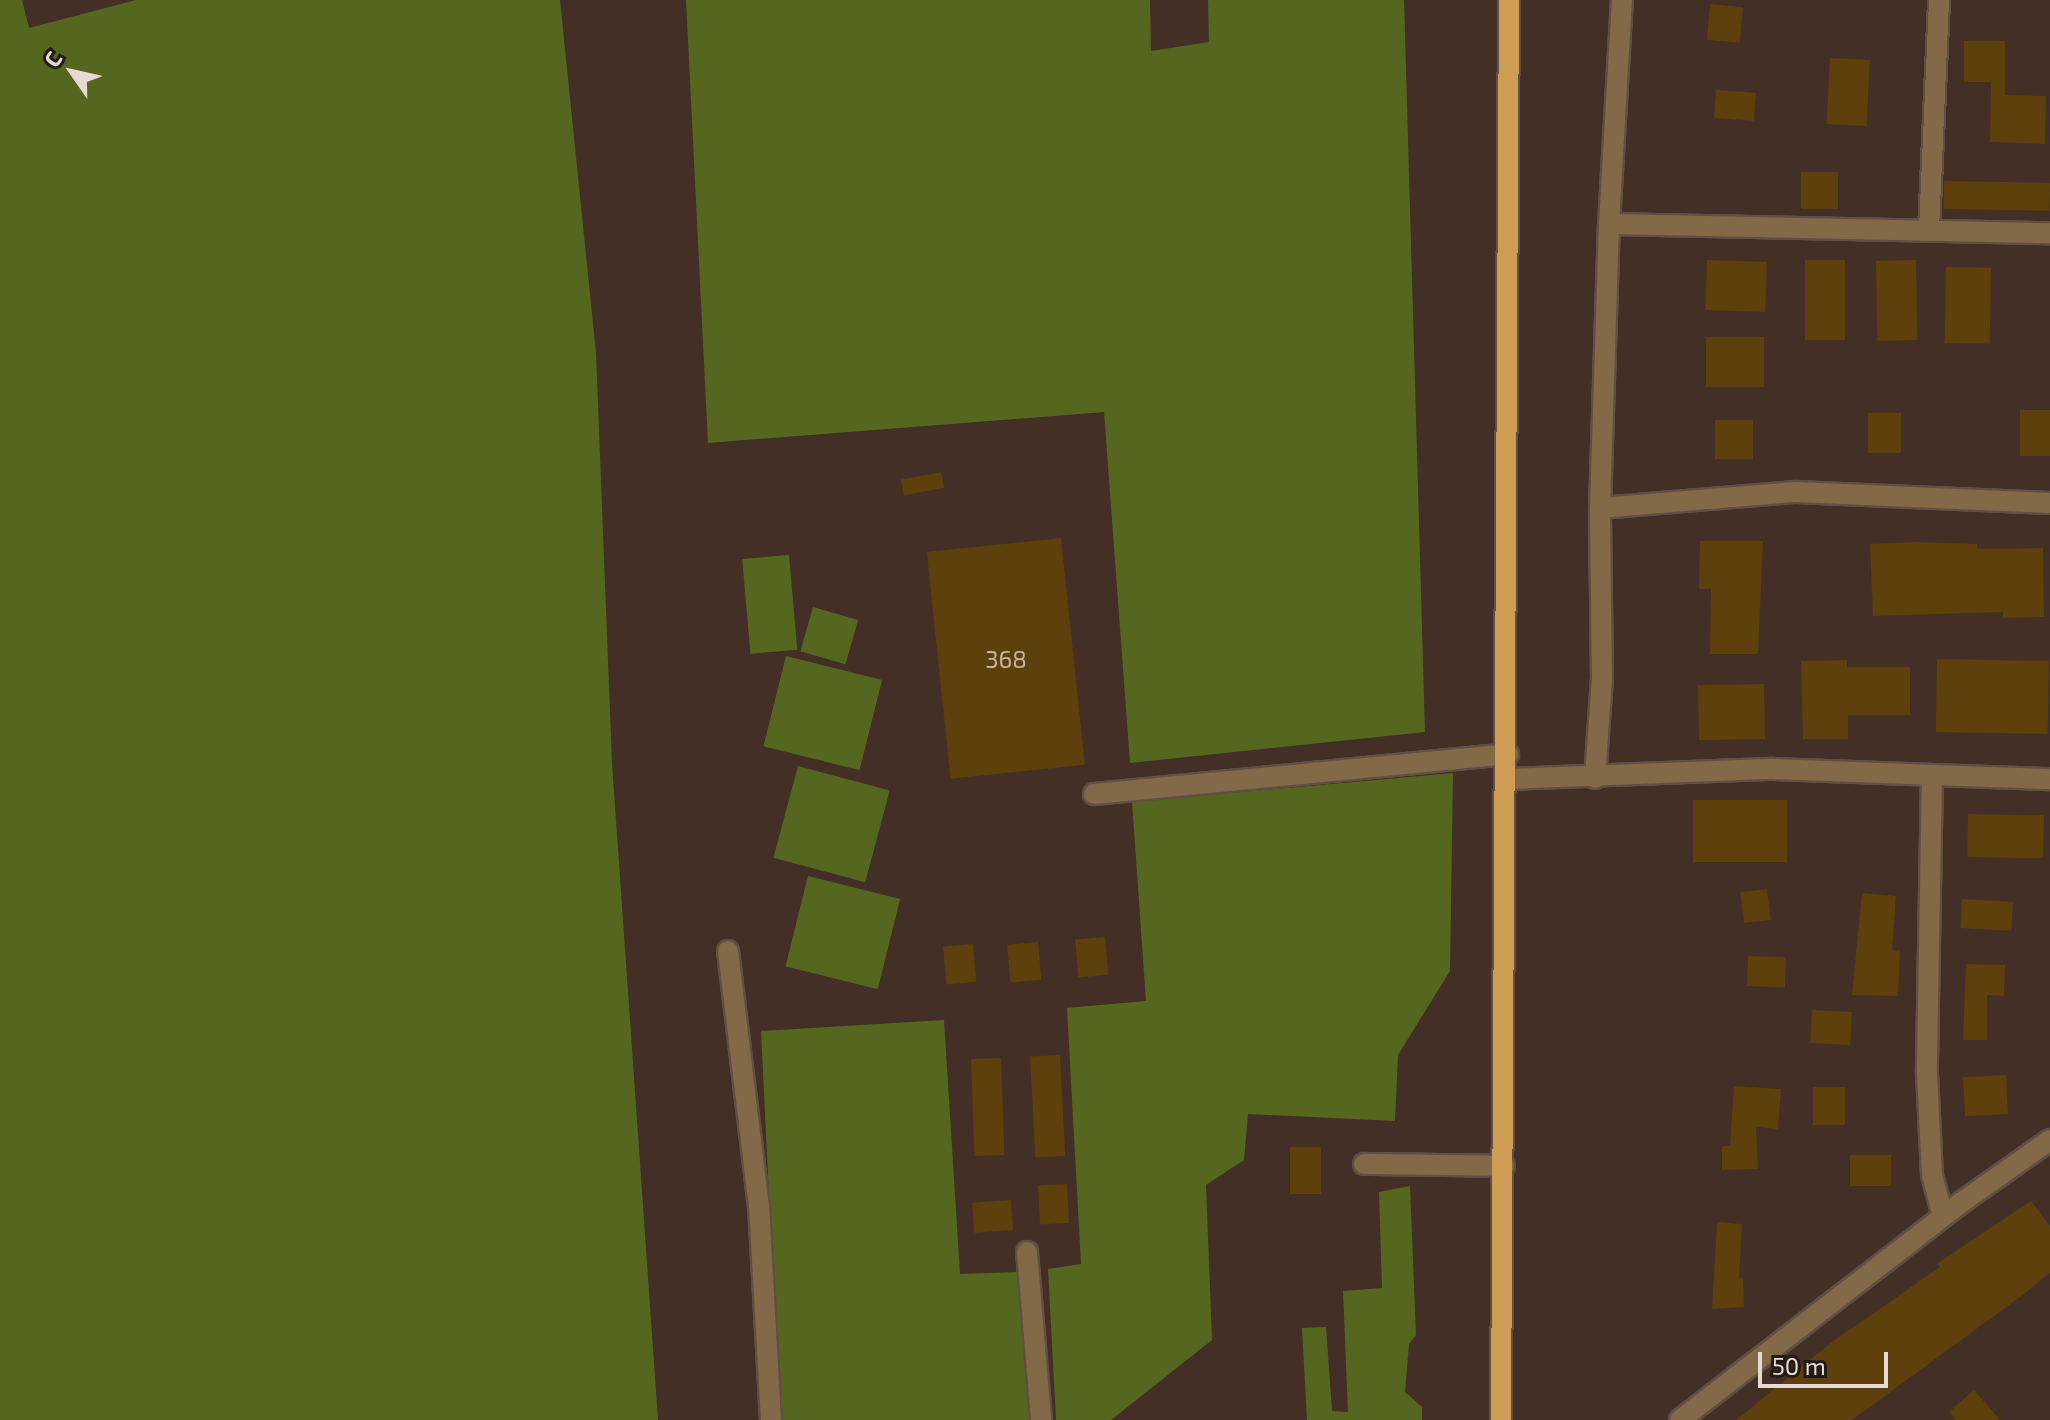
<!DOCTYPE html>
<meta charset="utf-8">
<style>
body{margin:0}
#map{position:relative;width:2050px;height:1420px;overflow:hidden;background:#432f26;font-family:"Exo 2",sans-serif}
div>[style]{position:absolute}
.green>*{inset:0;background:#55671f;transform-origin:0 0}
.building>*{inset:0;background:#5d400b;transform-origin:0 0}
.roads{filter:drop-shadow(2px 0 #614e45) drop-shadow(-2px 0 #614e45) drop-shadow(0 2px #614e45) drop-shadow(0 -2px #614e45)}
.minor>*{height:20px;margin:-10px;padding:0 10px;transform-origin:10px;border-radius:10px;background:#826948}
.major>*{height:20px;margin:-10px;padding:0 10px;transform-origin:10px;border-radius:10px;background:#cf9c54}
span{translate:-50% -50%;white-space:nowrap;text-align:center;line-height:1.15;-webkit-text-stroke:6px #231a15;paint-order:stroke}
.number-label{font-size:24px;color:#c4b4a2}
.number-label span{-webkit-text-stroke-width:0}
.north{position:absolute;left:32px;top:32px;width:80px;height:80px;-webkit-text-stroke:6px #231a15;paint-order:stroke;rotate:304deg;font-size:22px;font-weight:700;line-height:32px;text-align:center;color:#e7dad4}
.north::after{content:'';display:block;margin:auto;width:28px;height:36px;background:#e7dad4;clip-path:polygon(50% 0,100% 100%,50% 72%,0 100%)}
.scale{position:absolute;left:1758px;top:1352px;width:130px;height:36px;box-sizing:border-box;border:4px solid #e7dad4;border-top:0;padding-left:10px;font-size:24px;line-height:28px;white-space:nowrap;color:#e7dad4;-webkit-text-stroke:6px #231a15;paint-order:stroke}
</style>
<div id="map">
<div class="green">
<i style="clip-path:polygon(0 0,22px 0,29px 28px,136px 0,560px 0,596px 353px,612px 763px,658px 1420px,0 1420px)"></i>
<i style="clip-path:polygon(686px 0,1150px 0,1151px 51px,1209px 42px,1208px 0,1404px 0,1425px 732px,1130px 763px,1104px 412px,708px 443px)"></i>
<i style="left:789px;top:555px;width:95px;height:47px;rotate:85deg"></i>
<i style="left:813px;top:607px;width:47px;height:46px;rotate:16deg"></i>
<i style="left:786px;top:656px;width:99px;height:93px;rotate:14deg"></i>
<i style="left:798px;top:766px;width:95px;height:95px;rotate:15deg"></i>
<i style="clip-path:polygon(1453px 773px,1450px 971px,1398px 1055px,1395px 1121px,1248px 1114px,1244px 1160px,1206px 1185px,1212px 1340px,1111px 1420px,1056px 1420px,1048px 1269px,1081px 1264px,1067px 1008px,1146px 1001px,1132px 802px)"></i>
<i style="left:808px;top:876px;width:95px;height:93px;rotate:14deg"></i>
<i style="clip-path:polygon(944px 1020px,960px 1274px,1018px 1272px,1030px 1420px,780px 1420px,761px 1031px)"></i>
<i style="clip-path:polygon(1410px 1186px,1416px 1335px,1409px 1344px,1405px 1392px,1422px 1407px,1422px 1420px,1307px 1420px,1302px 1328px,1326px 1327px,1332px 1411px,1348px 1412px,1343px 1291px,1382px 1288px,1379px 1192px)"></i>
</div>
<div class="building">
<i style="left:1710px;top:4px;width:33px;height:36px;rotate:5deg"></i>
<i style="clip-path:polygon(1964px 41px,2005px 41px,2005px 95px,2046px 96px,2045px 144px,1990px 142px,1991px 82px,1964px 82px)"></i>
<i style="left:1830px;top:58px;width:40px;height:66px;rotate:3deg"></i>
<i style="left:1716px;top:90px;width:40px;height:28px;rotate:4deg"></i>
<i style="left:1838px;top:172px;width:37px;height:37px;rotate:90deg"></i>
<i style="left:1944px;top:181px;width:106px;height:28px;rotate:1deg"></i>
<i style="left:1707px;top:260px;width:60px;height:50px;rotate:2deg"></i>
<i style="left:1805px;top:260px;width:40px;height:80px"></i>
<i style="left:1916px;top:260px;width:80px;height:40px;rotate:89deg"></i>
<i style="left:1946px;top:267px;width:45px;height:76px;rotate:1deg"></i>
<i style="left:1706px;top:337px;width:58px;height:50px"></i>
<i style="left:2050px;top:410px;width:46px;height:30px;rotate:90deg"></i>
<i style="left:1901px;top:413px;width:40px;height:33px;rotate:90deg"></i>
<i style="left:1753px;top:420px;width:39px;height:38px;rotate:90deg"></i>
<i style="left:941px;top:472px;width:16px;height:41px;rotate:79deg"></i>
<i style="left:1061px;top:538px;width:228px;height:135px;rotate:84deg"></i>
<i style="clip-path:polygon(1700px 541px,1763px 541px,1758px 654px,1710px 654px,1711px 589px,1699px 589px)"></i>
<i style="clip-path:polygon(1915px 542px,1977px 544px,1977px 549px,2043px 548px,2044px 617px,2003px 618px,2003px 612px,1873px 616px,1870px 544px)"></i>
<i style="left:1937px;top:659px;width:112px;height:73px;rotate:1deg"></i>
<i style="clip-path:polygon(1847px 660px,1847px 667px,1910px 667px,1910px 715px,1848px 715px,1848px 739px,1803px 739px,1801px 661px)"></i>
<i style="left:1764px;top:684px;width:55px;height:66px;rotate:89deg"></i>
<i style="left:1787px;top:800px;width:62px;height:94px;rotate:90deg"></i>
<i style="left:1968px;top:814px;width:76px;height:43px;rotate:1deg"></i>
<i style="left:1767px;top:889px;width:31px;height:27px;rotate:83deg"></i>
<i style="clip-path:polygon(1862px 893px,1896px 896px,1892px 950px,1900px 950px,1898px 996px,1852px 995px)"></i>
<i style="left:1962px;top:899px;width:51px;height:29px;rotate:3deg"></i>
<i style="left:1105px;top:937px;width:38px;height:30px;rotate:85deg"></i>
<i style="left:1038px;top:942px;width:38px;height:31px;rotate:85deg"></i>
<i style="left:973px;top:944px;width:38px;height:30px;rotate:85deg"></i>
<i style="left:1748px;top:956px;width:38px;height:30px;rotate:2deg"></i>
<i style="clip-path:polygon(1966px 964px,2005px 965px,2004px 996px,1987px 995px,1987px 1040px,1963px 1040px)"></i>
<i style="left:1812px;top:1010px;width:40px;height:33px;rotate:3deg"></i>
<i style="left:1060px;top:1055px;width:101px;height:30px;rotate:87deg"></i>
<i style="left:1001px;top:1058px;width:97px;height:30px;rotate:88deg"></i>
<i style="left:2006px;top:1075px;width:39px;height:43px;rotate:87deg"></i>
<i style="clip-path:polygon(1734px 1086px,1781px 1089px,1778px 1129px,1756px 1127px,1758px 1169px,1722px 1170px,1722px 1146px,1730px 1146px)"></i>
<i style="left:1813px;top:1087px;width:32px;height:38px"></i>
<i style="left:1290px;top:1147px;width:31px;height:47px"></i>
<i style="left:1891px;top:1155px;width:31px;height:41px;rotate:90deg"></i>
<i style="left:1067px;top:1184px;width:39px;height:29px;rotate:87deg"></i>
<i style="left:1011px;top:1200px;width:30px;height:39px;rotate:86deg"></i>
<i style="clip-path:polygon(2031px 1201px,2050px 1226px,2050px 1273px,2020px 1297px,1852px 1420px,1736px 1420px,1832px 1342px,1940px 1267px,1938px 1263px)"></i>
<i style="clip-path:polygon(1717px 1222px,1742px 1224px,1739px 1278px,1743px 1278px,1744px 1307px,1712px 1309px)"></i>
<i style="clip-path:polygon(1974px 1390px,2000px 1420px,1956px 1420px,1949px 1412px)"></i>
</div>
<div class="roads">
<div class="minor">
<i style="left:1609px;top:224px;width:224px;rotate:-86.7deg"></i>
<i style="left:1929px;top:230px;width:230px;rotate:-87.5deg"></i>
<i style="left:1600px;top:508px;width:284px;rotate:-88.2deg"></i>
<i style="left:1609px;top:224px;width:441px;rotate:1.2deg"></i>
<i style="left:1932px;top:775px;width:298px;rotate:91deg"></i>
<i style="left:1927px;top:1073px;width:102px;rotate:87.2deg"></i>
<i style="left:1932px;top:1175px;width:42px;rotate:75deg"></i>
<i style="left:1595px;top:778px;width:99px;rotate:-86deg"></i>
<i style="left:1602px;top:679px;width:171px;rotate:-90.7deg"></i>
<i style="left:1600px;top:508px;width:197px;rotate:-4.7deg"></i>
<i style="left:1796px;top:492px;width:254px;rotate:2.5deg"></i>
<i style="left:1508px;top:779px;width:265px;rotate:-2.2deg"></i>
<i style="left:1773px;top:769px;width:277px;rotate:2.1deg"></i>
<i style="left:1094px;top:794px;width:416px;rotate:-5.5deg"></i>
<i style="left:728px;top:951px;width:257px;rotate:83.1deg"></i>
<i style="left:759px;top:1206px;width:214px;rotate:86.8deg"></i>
<i style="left:1364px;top:1164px;width:140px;rotate:0.8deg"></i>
<i style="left:1027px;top:1252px;width:169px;rotate:85.2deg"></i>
<i style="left:1680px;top:1420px;width:360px;rotate:-37.7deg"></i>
<i style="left:1965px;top:1200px;width:104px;rotate:-35.2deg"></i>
</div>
<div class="major">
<i style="left:1501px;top:1420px;width:1420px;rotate:-89.68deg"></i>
</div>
</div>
<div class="number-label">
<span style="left:1006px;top:659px">368</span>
</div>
<div class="north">С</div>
<div class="scale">50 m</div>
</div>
